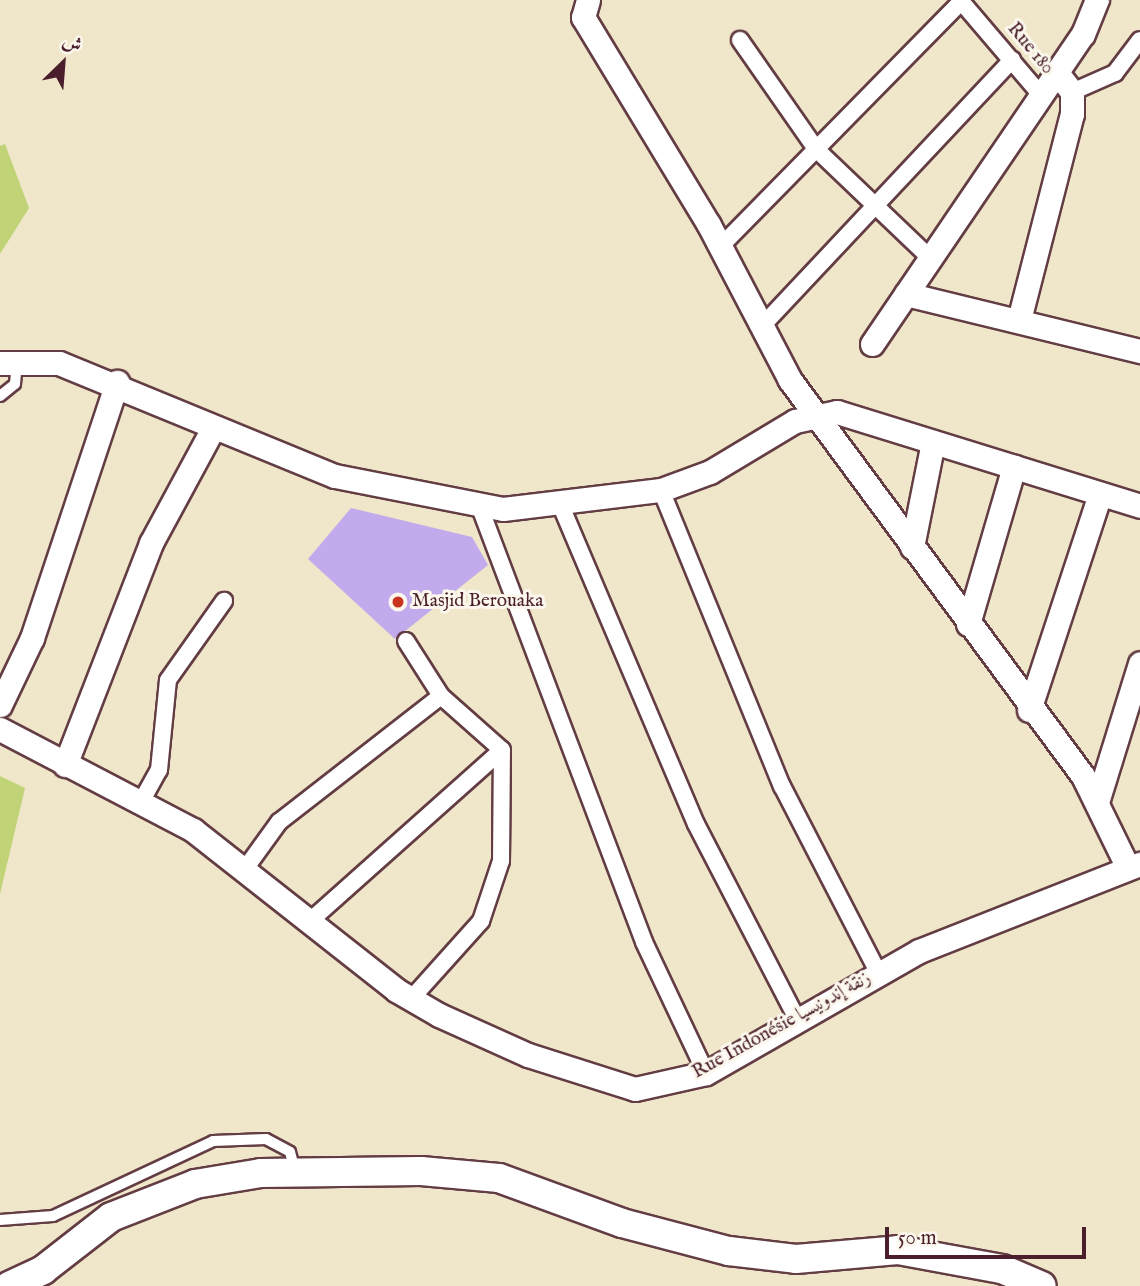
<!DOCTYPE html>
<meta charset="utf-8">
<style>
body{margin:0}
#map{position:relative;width:1140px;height:1286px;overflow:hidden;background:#f0e6ca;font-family:"IM FELL English",Amiri,serif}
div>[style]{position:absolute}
.green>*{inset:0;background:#c0d377}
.building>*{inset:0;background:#c1abed}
.roads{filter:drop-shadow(2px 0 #633d43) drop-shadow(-2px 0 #633d43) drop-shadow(0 2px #633d43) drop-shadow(0 -2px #633d43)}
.service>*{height:10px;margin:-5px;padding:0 5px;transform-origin:5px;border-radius:5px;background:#fff}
.pedestrian>*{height:16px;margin:-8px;padding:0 8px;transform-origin:8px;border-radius:8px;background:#fff}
.minor>*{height:23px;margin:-11.5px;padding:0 11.5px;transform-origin:11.5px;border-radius:11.5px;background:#fff}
.tertiary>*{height:28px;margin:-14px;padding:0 14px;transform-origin:14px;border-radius:14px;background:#fff}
.dots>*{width:19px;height:19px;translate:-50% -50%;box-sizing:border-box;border:4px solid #fbf7ec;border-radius:50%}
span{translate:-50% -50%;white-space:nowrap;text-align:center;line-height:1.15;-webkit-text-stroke:6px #fbf7ec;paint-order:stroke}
.street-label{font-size:19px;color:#4a1f2b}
.poi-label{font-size:19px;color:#4a1f2b}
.left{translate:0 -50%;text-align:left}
.north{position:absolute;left:28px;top:28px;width:70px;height:70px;-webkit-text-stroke:5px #fbf7ec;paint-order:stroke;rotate:25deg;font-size:19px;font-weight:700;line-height:28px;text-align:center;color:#4a1f2b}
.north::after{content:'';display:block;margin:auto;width:24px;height:32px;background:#4a1f2b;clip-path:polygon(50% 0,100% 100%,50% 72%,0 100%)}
.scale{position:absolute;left:885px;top:1227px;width:201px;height:32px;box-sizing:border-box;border:4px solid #4a1f2b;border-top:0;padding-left:9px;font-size:21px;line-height:24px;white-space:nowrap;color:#4a1f2b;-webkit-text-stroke:5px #fbf7ec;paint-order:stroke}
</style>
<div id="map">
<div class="green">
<i style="clip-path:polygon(5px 144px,29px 208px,0 254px,0 146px)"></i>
<i style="clip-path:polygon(0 776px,25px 788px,0 894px)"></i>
</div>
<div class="building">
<i style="clip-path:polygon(351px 508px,472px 537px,488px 565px,395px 639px,308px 559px)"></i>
</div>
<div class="roads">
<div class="service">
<i style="left:0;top:396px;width:19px;rotate:-39deg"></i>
<i style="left:15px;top:384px;width:22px;rotate:-85deg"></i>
<i style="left:0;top:1220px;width:53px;rotate:-4.3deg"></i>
<i style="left:53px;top:1216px;width:177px;rotate:-25.1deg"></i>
<i style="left:213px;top:1141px;width:53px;rotate:-2.2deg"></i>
<i style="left:266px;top:1139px;width:27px;rotate:28deg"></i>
<i style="left:290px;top:1152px;width:20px;rotate:75deg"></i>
</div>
<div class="pedestrian">
<i style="left:960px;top:0;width:123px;rotate:49.6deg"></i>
<i style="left:740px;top:40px;width:133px;rotate:55.1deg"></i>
<i style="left:816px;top:149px;width:156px;rotate:43.7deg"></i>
<i style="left:1072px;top:92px;width:47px;rotate:-23.8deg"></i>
<i style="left:1115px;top:73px;width:41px;rotate:-52.9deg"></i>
<i style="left:720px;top:247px;width:344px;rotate:-45.5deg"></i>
<i style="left:763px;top:325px;width:364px;rotate:-46.8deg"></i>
<i style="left:661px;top:490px;width:320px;rotate:67.8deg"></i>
<i style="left:782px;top:786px;width:209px;rotate:62.7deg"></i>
<i style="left:479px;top:505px;width:467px;rotate:69.3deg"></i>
<i style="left:644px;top:942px;width:145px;rotate:64.7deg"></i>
<i style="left:561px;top:506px;width:345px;rotate:67deg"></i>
<i style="left:696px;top:824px;width:217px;rotate:62.6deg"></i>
<i style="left:406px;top:641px;width:65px;rotate:57.5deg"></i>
<i style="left:441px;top:696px;width:81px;rotate:41.5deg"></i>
<i style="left:141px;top:802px;width:37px;rotate:-61deg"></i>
<i style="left:159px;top:770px;width:90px;rotate:-84.3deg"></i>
<i style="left:168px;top:680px;width:97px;rotate:-54.7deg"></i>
<i style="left:245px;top:869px;width:58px;rotate:-54.1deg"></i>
<i style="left:279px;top:822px;width:205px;rotate:-37.9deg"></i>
<i style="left:310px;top:921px;width:257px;rotate:-41.7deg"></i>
<i style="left:411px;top:999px;width:105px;rotate:-48.1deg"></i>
<i style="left:481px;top:921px;width:63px;rotate:-71.6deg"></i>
<i style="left:501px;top:861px;width:111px;rotate:-89.5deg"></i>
</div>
<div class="minor">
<i style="left:588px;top:0;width:18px;rotate:106deg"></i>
<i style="left:583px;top:17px;width:243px;rotate:58.8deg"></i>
<i style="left:709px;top:225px;width:175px;rotate:62.4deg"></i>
<i style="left:790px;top:380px;width:493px;rotate:53.5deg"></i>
<i style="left:1083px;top:776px;width:102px;rotate:63.9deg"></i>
<i style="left:906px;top:294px;width:241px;rotate:13.7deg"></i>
<i style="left:1019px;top:320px;width:213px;rotate:-75.6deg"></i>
<i style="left:1072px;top:114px;width:22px;rotate:-90deg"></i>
<i style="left:1072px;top:92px;width:23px;rotate:-128deg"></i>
<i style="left:872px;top:344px;width:375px;rotate:-55.8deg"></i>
<i style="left:1083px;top:34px;width:37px;rotate:-68deg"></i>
<i style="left:0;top:363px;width:59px"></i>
<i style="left:59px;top:363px;width:298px;rotate:22.3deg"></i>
<i style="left:335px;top:476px;width:171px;rotate:11.1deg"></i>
<i style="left:503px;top:509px;width:159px;rotate:-6.9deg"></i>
<i style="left:661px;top:490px;width:52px;rotate:-20.2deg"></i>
<i style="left:710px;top:472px;width:99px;rotate:-31deg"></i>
<i style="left:795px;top:421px;width:43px;rotate:-12.1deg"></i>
<i style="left:837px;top:412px;width:317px;rotate:17.2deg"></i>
<i style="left:912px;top:547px;width:107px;rotate:-78.7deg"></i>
<i style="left:968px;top:624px;width:164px;rotate:-73.7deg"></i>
<i style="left:0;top:705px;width:74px;rotate:-64.5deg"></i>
<i style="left:32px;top:638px;width:270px;rotate:-71.6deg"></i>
<i style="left:1029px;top:710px;width:227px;rotate:-71.8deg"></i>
<i style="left:0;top:729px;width:218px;rotate:27.6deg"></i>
<i style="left:193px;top:830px;width:258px;rotate:38.2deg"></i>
<i style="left:396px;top:990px;width:50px;rotate:30.2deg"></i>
<i style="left:439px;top:1015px;width:98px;rotate:24.2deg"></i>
<i style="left:528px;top:1055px;width:112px;rotate:17.6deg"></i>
<i style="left:635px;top:1089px;width:73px;rotate:-12.7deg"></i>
<i style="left:706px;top:1073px;width:245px;rotate:-29.8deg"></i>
<i style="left:919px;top:951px;width:238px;rotate:-21.5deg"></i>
<i style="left:65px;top:765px;width:238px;rotate:-68.8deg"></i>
<i style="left:151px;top:543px;width:128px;rotate:-61.6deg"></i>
<i style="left:1098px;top:799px;width:142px;rotate:-72.8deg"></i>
</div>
<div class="tertiary">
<i style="left:9px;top:1286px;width:38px;rotate:-25deg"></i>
<i style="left:43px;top:1270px;width:86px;rotate:-37.9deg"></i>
<i style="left:111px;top:1217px;width:90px;rotate:-21.4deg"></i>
<i style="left:195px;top:1184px;width:67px;rotate:-9.5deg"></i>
<i style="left:261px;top:1173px;width:160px;rotate:-0.7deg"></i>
<i style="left:421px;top:1171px;width:78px;rotate:5.1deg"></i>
<i style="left:499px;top:1178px;width:131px;rotate:20.1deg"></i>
<i style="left:622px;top:1223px;width:111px;rotate:14.7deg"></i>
<i style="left:729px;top:1251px;width:67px;rotate:6.8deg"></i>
<i style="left:796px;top:1259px;width:102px;rotate:-5deg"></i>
<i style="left:898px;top:1250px;width:106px;rotate:10.4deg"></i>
<i style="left:1002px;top:1269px;width:43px;rotate:23deg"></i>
</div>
</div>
<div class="dots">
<i style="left:398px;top:602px;background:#c8321e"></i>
</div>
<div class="street-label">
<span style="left:1030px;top:49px;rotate:50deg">Rue 180</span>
<span style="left:782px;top:1026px;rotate:-29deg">Rue Indonésie زنقة إندونيسيا</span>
</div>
<div class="poi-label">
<span class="left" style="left:412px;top:602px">Masjid Berouaka</span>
</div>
<div class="north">ش</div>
<div class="scale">50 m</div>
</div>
